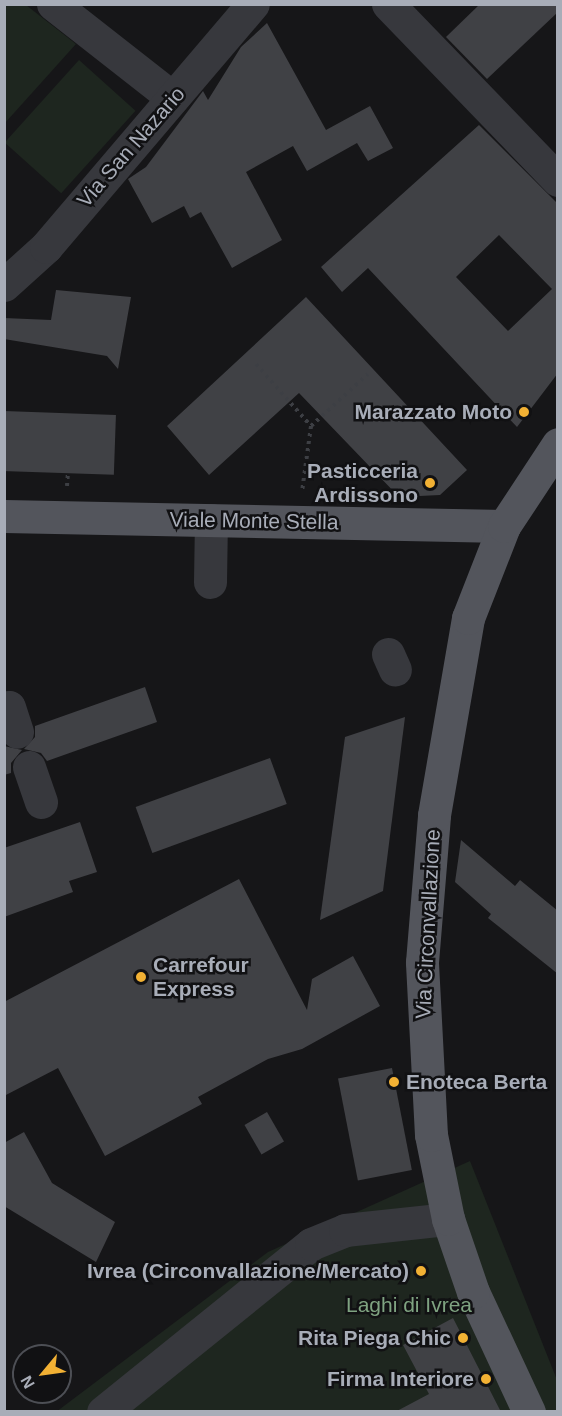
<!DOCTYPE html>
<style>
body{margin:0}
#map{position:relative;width:562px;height:1416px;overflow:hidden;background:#161618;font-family:Arial,sans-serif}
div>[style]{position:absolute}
.green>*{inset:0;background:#1e261f;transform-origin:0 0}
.building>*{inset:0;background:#404145;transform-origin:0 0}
.path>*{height:4px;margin-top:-2px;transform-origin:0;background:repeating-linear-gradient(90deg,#3d3f44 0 3px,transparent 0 7.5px)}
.minor>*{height:33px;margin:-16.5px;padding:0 16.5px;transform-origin:16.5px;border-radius:16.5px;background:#37383d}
.major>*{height:33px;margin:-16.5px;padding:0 16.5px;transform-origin:16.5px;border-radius:16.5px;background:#53555c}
.dots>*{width:16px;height:16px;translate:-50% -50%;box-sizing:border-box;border:3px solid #111113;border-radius:50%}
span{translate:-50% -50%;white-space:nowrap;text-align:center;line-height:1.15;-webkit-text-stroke:5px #111113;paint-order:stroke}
.street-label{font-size:21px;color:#a8adb8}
.poi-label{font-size:21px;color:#a8adb8;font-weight:700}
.right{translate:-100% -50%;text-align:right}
.left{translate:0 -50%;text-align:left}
.park-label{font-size:21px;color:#7fa381}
.frame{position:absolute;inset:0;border:6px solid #a8adb8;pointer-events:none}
.north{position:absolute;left:12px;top:1344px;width:60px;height:60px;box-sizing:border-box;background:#111113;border:2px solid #4d4f55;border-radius:50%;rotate:241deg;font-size:16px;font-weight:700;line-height:24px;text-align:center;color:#a8adb8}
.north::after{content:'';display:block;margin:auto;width:21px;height:27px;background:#f2b134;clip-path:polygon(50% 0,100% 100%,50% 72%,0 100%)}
</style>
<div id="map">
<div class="green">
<i style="clip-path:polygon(5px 4px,26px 5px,76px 44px,5px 123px)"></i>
<i style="left:79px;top:60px;width:76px;height:111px;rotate:42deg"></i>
<i style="clip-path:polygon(470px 1161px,557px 1380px,557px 1411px,56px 1412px,268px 1252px)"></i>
</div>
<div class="building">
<i style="clip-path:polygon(480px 4px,558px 4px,558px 12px,487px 79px,446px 37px)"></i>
<i style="clip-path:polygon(267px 23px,326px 130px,370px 106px,393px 148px,368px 161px,357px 143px,307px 171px,293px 146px,246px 172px,282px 240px,232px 268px,201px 212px,190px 218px,184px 206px,152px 223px,128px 179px,146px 167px,203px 91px,208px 100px,241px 47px)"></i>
<i style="clip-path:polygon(evenodd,479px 125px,558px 204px,558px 373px,517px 427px,368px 268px,342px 292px,321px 267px,479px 125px,499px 235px,552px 289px,508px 331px,456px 277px,499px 235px)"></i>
<i style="clip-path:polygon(56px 290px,131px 297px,118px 369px,107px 356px,4px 339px,4px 318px,51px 320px)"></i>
<i style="clip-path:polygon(306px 297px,467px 470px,440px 495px,399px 497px,299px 393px,209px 475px,167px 426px)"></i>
<i style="left:4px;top:411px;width:112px;height:60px;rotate:2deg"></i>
<i style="clip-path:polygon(145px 687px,157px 722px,47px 761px,41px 753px,24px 749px,35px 737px,35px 726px)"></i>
<i style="clip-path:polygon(405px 717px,383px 891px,320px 920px,345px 737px)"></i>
<i style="clip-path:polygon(4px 746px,22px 750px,11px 763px,11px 773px,4px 775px)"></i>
<i style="left:270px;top:758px;width:49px;height:143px;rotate:70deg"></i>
<i style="clip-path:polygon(80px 822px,97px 872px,69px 881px,73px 892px,4px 917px,4px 848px)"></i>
<i style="clip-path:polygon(461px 840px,515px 886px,520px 880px,558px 911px,558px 974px,488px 918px,491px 914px,455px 882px)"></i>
<i style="clip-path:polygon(239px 879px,307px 1010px,312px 979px,353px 956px,380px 1006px,302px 1049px,268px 1059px,198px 1097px,202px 1104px,105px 1156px,58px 1068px,4px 1096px,4px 1002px)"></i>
<i style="left:392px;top:1068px;width:104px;height:55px;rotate:79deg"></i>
<i style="left:267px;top:1112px;width:34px;height:26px;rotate:60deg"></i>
<i style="clip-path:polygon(24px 1132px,52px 1183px,115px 1222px,96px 1262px,4px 1206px,4px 1143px)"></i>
<i style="clip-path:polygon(453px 1318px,501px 1412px,395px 1412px,429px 1394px,403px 1345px)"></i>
</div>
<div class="path">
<i style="left:256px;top:364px;width:83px;rotate:48.4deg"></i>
<i style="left:311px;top:426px;width:67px;rotate:97.8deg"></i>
<i style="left:311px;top:426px;width:77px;rotate:-42.4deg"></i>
<i style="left:67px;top:486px;width:13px;rotate:-86deg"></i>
</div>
<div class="minor">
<i style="left:53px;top:4px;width:152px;rotate:38.1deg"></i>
<i style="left:388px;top:4px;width:245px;rotate:46deg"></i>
<i style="left:4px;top:285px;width:57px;rotate:-42.1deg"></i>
<i style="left:46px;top:247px;width:319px;rotate:-49.6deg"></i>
<i style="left:210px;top:582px;width:62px;rotate:-89.1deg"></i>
<i style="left:388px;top:654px;width:17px;rotate:66deg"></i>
<i style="left:4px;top:709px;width:5px;rotate:-22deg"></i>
<i style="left:9px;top:707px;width:26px;rotate:72deg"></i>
<i style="left:29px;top:767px;width:37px;rotate:71deg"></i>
<i style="left:103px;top:1412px;width:267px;rotate:-38.9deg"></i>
<i style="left:311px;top:1244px;width:37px;rotate:-22deg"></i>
<i style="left:345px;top:1230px;width:104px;rotate:-6.1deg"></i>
</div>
<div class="major">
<i style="left:4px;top:516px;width:500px;rotate:1.15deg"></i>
<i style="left:529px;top:1412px;width:132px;rotate:-115deg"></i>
<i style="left:473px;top:1292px;width:77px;rotate:-108.9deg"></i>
<i style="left:448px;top:1219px;width:86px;rotate:-101.4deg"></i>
<i style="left:431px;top:1135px;width:173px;rotate:-93deg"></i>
<i style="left:422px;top:962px;width:147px;rotate:-85.3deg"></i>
<i style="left:434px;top:815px;width:200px;rotate:-80.2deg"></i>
<i style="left:468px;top:618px;width:99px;rotate:-68.6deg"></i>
<i style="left:504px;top:526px;width:98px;rotate:-56.6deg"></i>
</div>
<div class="dots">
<i style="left:524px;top:412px;background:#f2b134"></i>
<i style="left:430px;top:483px;background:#f2b134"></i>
<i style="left:141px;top:977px;background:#f2b134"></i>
<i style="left:394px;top:1082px;background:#f2b134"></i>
<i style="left:421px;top:1271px;background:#f2b134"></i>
<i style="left:463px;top:1338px;background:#f2b134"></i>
<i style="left:486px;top:1379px;background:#f2b134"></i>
</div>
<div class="street-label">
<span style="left:131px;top:147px;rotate:-49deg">Via San Nazario</span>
<span style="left:254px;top:521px;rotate:1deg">Viale Monte Stella</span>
<span style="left:428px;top:924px;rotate:-87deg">Via Circonvallazione</span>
</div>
<div class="poi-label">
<span class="right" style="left:512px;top:412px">Marazzato Moto</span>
<span class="right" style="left:418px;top:483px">Pasticceria<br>Ardissono</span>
<span class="left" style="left:153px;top:977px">Carrefour<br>Express</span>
<span class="left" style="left:406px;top:1082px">Enoteca Berta</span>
<span class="right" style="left:409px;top:1271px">Ivrea (Circonvallazione/Mercato)</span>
<span class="right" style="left:451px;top:1338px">Rita Piega Chic</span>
<span class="right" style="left:474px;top:1379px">Firma Interiore</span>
</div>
<div class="park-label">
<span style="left:409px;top:1305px">Laghi di Ivrea</span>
</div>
<div class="frame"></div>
<div class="north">N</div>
</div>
